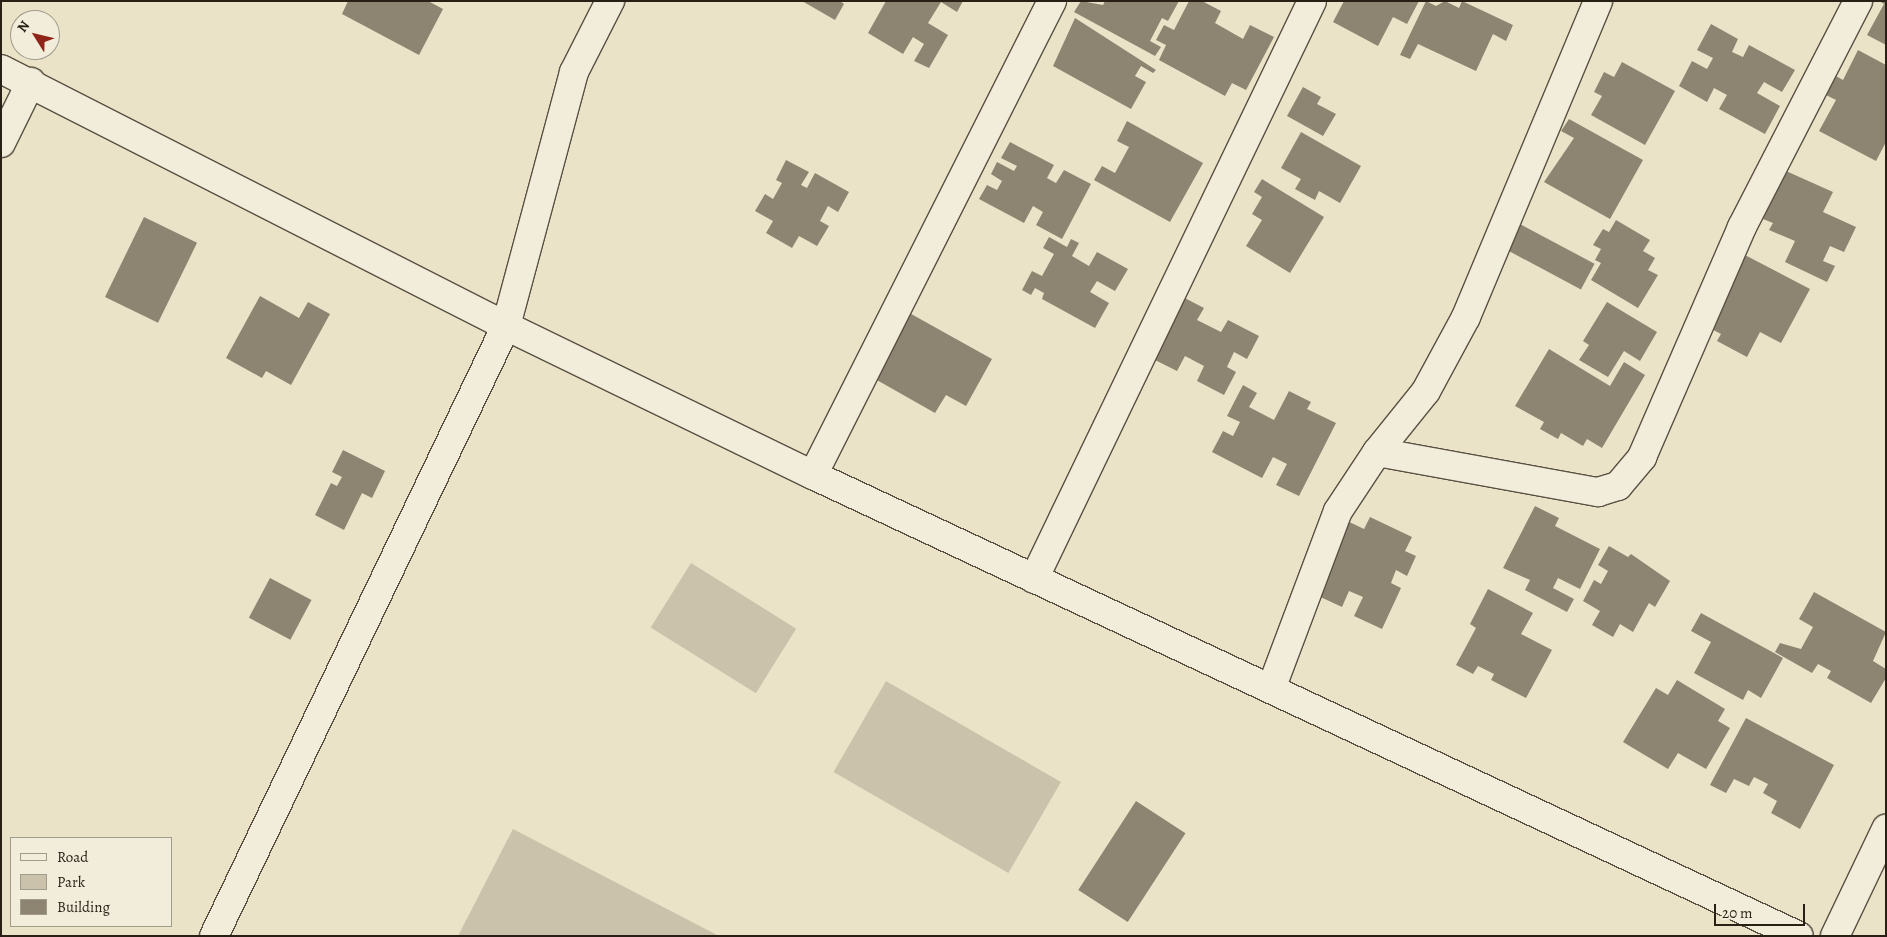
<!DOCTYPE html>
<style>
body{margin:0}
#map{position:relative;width:1887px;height:937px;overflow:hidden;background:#ebe3c8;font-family:Alegreya,serif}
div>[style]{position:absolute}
.green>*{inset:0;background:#cac2aa;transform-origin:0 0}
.building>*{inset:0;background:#8d8572;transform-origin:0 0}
.roads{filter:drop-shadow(1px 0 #595042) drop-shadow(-1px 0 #595042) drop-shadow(0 1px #595042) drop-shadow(0 -1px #595042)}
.minor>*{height:28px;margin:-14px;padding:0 14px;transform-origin:14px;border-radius:14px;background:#f2eddb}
.secondary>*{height:28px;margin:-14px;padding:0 14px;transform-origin:14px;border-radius:14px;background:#f2eddb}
span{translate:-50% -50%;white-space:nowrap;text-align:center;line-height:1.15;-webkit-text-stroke:4.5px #f2eddb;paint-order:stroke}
.frame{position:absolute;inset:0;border:2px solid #281f15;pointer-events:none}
.legend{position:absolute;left:10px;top:837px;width:162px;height:90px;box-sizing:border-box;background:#f2eddb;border:1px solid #a19b8c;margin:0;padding:6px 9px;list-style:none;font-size:15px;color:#281f15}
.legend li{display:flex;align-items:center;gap:10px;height:25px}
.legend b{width:25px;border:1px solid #a19b8c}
.north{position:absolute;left:10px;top:10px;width:50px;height:50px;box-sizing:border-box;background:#f2eddb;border:1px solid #a19b8c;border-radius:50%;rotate:306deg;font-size:14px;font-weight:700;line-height:20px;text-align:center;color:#281f15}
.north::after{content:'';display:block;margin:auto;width:18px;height:22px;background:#8f2418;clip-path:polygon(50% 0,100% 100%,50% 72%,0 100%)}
.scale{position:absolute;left:1714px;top:904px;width:91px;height:22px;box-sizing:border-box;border:2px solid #281f15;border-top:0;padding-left:6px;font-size:15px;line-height:18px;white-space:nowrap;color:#281f15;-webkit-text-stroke:4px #f2eddb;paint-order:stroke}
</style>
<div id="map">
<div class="green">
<i style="left:691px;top:563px;width:124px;height:76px;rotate:32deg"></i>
<i style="left:886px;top:681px;width:202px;height:105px;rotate:30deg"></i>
<i style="clip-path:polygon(513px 829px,719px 936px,458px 936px)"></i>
</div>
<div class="building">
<i style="clip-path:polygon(348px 1px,428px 1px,443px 9px,419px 55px,342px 14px)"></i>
<i style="clip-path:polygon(802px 1px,840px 1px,844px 4px,835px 20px)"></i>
<i style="clip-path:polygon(886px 1px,963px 1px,957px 12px,941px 2px,928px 23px,948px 35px,929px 68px,914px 61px,924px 44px,913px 37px,903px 54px,868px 33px)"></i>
<i style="clip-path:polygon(1081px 1px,1103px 5px,1105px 1px,1179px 1px,1168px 21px,1162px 18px,1150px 41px,1161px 47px,1155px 56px,1074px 12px)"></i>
<i style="clip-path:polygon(1189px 1px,1202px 1px,1221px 11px,1215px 23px,1243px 39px,1250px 25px,1274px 37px,1246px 90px,1232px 83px,1225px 96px,1159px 60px,1166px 45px,1156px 40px,1164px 25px,1174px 30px)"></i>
<i style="clip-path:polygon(1344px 1px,1419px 1px,1407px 24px,1393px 17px,1378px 46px,1333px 22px)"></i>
<i style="clip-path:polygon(1426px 1px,1436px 6px,1445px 1px,1459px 8px,1462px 1px,1513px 25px,1506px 41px,1493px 34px,1476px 71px,1418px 44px,1410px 59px,1400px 55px)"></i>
<i style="clip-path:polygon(1879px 1px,1886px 1px,1886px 45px,1867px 35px,1884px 4px)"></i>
<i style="clip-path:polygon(1075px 18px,1156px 70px,1153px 73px,1141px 66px,1135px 76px,1146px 82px,1131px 109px,1053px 66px)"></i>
<i style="clip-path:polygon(1711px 24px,1738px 39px,1732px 52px,1743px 57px,1749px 45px,1795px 70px,1782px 92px,1764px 82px,1757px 93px,1780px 106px,1765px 134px,1719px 109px,1727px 95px,1714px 88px,1707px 102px,1679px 86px,1692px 61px,1707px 69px,1713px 58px,1697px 50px)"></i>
<i style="clip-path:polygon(1858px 50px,1886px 65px,1886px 142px,1876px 161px,1819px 131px,1836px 100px,1826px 95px,1836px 76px,1843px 80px)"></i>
<i style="clip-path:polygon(1622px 62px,1675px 91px,1645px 145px,1591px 115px,1602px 96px,1594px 92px,1604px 72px,1614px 77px)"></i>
<i style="clip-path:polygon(1303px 87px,1321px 97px,1317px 104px,1336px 114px,1323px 136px,1287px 116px)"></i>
<i style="clip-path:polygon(1569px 119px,1643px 160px,1610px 219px,1544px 182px,1574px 138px,1561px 131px)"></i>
<i style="clip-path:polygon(1127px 121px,1203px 163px,1170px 222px,1094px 180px,1102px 166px,1115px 173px,1129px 147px,1117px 141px)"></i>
<i style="clip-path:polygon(1301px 132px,1361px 166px,1340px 203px,1319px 191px,1315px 200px,1295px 189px,1301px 179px,1281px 168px)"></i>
<i style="clip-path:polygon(1010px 142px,1054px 165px,1047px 178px,1056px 183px,1064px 170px,1091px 184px,1062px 239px,1036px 225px,1043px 212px,1033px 206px,1024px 223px,979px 199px,987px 185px,997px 190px,1002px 181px,991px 174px,997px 162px,1014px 171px,1017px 166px,1001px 158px)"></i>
<i style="clip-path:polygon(786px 160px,809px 172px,801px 185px,807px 188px,815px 173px,849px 192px,838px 212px,828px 206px,820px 221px,829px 226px,817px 246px,799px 236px,792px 248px,766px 233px,773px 221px,755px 211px,765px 194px,773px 199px,782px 183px,776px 180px)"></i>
<i style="clip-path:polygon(1786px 171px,1833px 192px,1823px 212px,1856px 227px,1844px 252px,1830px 246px,1823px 261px,1835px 266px,1827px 282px,1785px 262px,1795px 241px,1769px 230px,1773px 223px,1763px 219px)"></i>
<i style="clip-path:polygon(1262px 179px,1324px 217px,1290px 273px,1246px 246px,1262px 220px,1252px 214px,1262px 197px,1254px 192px)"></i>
<i style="left:144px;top:217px;width:59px;height:89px;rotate:26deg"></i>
<i style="clip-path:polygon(1616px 220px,1650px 240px,1643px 251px,1655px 258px,1648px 270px,1658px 275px,1638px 308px,1591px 280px,1601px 263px,1595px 260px,1601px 249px,1593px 245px,1603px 229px,1609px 232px)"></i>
<i style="left:1516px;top:222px;width:89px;height:29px;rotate:28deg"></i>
<i style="clip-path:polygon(1049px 237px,1067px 247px,1071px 239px,1079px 243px,1072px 256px,1089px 266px,1097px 252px,1128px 269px,1115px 291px,1097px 281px,1090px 292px,1109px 303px,1095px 328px,1042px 299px,1044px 293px,1035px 288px,1031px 295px,1022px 290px,1032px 271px,1042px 276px,1054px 254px,1043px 248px)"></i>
<i style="clip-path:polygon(1743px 254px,1810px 289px,1781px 343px,1760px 332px,1747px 357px,1717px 341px,1721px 334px,1706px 326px)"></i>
<i style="clip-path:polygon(1179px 295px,1204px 308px,1197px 320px,1221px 332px,1228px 320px,1259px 336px,1247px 359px,1234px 352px,1227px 367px,1236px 372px,1224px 395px,1197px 381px,1204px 366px,1185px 356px,1177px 371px,1147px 356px)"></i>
<i style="clip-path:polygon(260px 296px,299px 318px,308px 302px,330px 314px,291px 385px,266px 371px,262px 378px,226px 358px)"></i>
<i style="clip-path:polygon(1607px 302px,1657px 332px,1640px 361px,1624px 351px,1608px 377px,1579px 360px,1589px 345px,1583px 341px)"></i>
<i style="clip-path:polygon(904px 310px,992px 359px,966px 406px,946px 395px,935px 413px,868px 375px)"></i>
<i style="clip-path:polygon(1549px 349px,1610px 386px,1624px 362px,1645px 375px,1602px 448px,1587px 439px,1583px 446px,1561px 433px,1558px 439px,1540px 429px,1544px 422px,1515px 406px)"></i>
<i style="clip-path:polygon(1243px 385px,1257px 393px,1249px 407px,1274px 420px,1289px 391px,1311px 402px,1307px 409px,1336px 423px,1299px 496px,1276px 485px,1287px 464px,1273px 457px,1262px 478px,1212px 452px,1223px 431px,1233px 436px,1240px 422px,1227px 416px)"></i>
<i style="clip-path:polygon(343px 450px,385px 471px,372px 498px,362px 493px,344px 530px,315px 515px,331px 483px,337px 486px,342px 477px,332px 472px)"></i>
<i style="clip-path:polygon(1535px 506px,1559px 518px,1555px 526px,1600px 549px,1580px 589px,1558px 578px,1553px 588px,1574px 599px,1567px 612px,1525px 590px,1530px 580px,1503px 568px)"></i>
<i style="clip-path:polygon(1370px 517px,1412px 537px,1405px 551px,1416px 556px,1407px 576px,1396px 570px,1391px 583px,1401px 588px,1382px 629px,1354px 616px,1363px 597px,1349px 591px,1342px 607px,1314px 594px,1341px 518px,1364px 529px)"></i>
<i style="clip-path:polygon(1609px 546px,1628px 557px,1631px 554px,1670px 581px,1655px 607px,1649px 603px,1633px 632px,1620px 624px,1613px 637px,1592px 625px,1600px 611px,1583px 601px,1594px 580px,1601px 584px,1608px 571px,1598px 565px)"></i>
<i style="left:270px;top:578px;width:47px;height:45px;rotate:28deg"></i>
<i style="clip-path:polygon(1488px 589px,1533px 613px,1521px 634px,1552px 650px,1526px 698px,1491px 680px,1494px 674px,1478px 666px,1473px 674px,1456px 665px,1476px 628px,1470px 624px)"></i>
<i style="clip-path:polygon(1814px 592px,1886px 632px,1873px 661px,1886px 669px,1886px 678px,1871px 703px,1827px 678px,1831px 671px,1818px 664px,1812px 673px,1775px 652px,1780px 643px,1801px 649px,1813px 627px,1799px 619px)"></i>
<i style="clip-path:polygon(1701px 613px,1783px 658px,1761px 698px,1748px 690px,1743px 700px,1694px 673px,1711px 642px,1691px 631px)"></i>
<i style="clip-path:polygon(1677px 680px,1725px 709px,1718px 721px,1730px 728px,1706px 769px,1678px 753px,1668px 769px,1623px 742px,1656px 688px,1668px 695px)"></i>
<i style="clip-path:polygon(1746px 718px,1834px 765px,1800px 829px,1771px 813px,1777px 801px,1763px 793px,1768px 784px,1754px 777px,1749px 786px,1734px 779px,1726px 793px,1710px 785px)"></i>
<i style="left:1136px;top:801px;width:59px;height:106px;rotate:33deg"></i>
</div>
<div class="roads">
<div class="minor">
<i style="left:1px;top:143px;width:68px;rotate:-63.8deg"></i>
<i style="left:1377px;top:452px;width:225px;rotate:10.3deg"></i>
<i style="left:1598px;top:492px;width:21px;rotate:-17deg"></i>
<i style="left:1618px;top:486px;width:38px;rotate:-50deg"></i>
<i style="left:1642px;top:457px;width:251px;rotate:-66.5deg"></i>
<i style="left:1742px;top:227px;width:254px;rotate:-62.8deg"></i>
<i style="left:813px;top:475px;width:531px;rotate:-63.24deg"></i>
<i style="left:1034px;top:579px;width:641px;rotate:-64.31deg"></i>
<i style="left:1271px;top:689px;width:190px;rotate:-69.4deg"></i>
<i style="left:1338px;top:511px;width:71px;rotate:-56.5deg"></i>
<i style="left:1377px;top:452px;width:78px;rotate:-51.2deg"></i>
<i style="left:1426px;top:391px;width:84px;rotate:-61.6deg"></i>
<i style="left:1466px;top:317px;width:342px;rotate:-67.3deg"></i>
<i style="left:214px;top:936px;width:676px;rotate:-64.42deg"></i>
<i style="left:506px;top:326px;width:263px;rotate:-75deg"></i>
<i style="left:574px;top:72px;width:80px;rotate:-63.1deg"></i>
<i style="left:1835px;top:936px;width:119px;rotate:-64.5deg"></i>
</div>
<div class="secondary">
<i style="left:1px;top:69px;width:567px;rotate:26.97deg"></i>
<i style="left:506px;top:326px;width:341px;rotate:25.9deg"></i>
<i style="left:813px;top:475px;width:1088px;rotate:25.06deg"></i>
</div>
</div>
<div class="frame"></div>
<ul class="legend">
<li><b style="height:6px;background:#f2eddb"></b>Road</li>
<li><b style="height:14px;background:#cac2aa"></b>Park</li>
<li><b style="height:14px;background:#8d8572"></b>Building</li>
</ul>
<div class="north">N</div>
<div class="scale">20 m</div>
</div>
